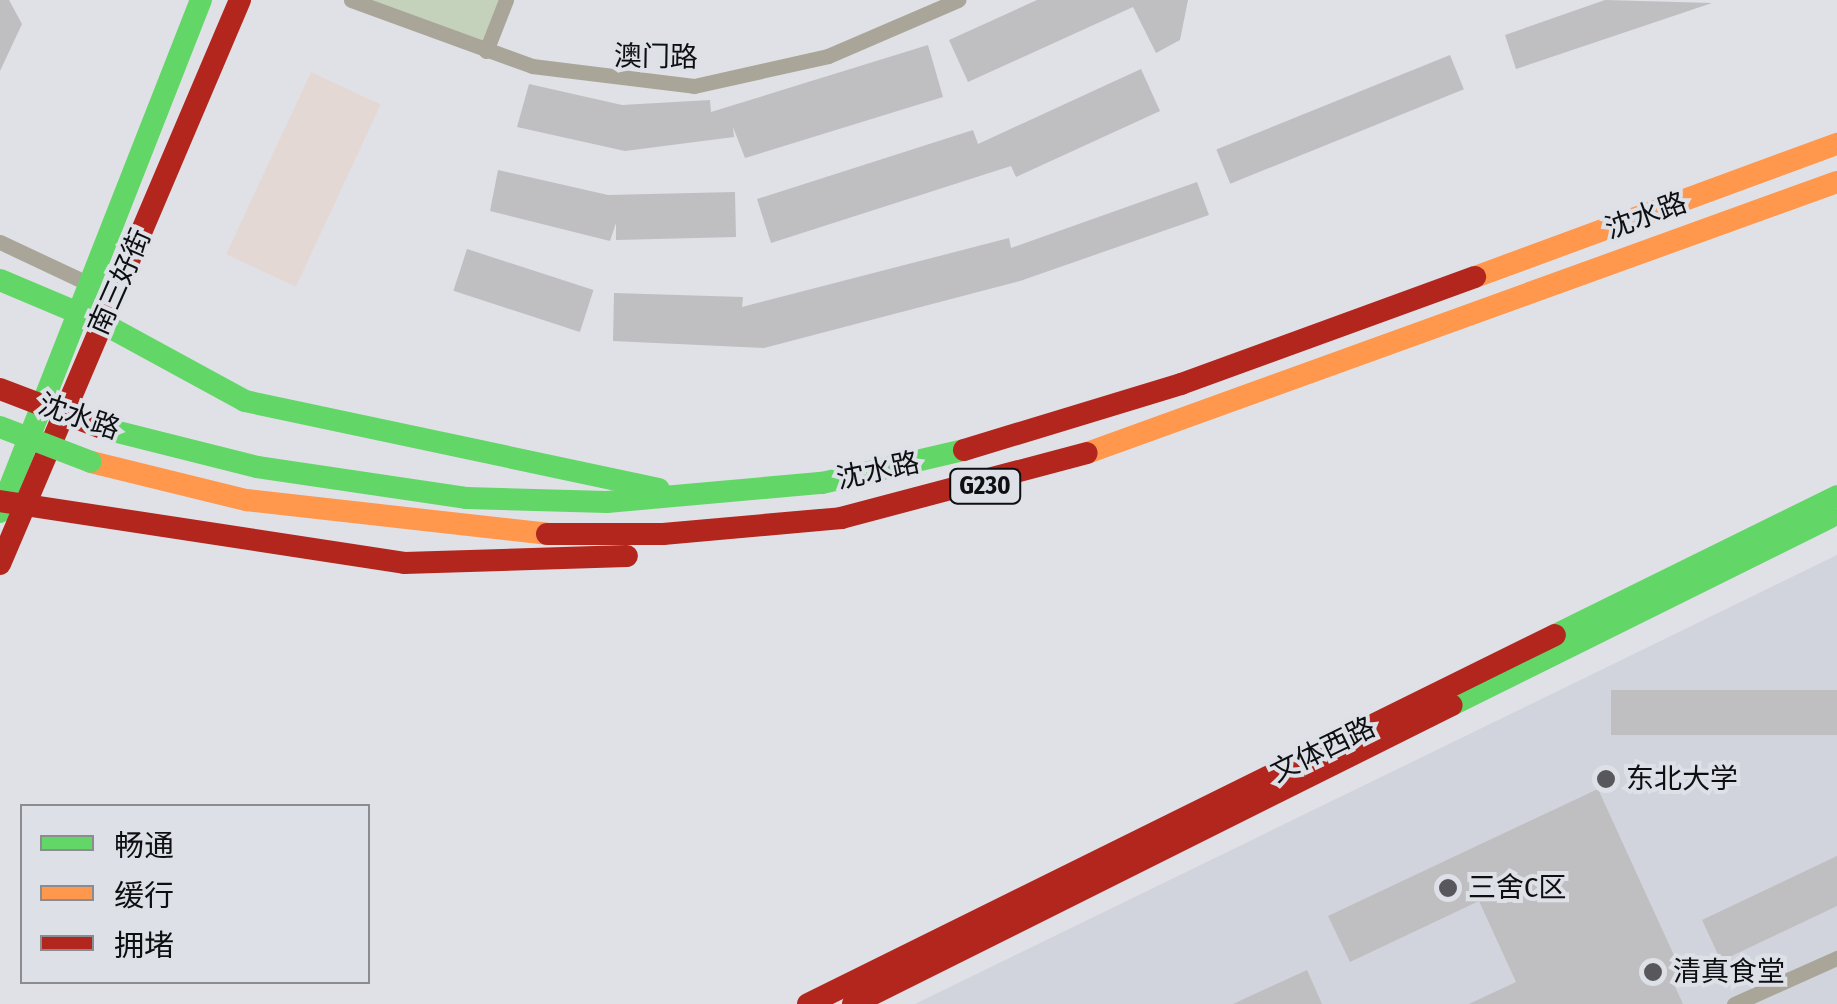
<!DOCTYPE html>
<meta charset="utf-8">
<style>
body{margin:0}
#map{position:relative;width:1837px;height:1004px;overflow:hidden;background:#e0e1e6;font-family:"Fira Sans Condensed","Noto Sans SC",sans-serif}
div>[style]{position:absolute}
.built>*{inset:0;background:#d1d4dd}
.medical>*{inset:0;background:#e4d8d4;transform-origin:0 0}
.green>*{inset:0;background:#c4d1bb}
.building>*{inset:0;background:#bfbec0;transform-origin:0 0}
.street>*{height:15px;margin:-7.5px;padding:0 7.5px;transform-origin:7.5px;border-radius:7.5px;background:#a9a599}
.fast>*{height:22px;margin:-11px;padding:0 11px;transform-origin:11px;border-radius:11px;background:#63d668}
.slow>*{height:22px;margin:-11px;padding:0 11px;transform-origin:11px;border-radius:11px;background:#ff974d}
.jam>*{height:22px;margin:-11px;padding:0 11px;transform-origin:11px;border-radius:11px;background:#b3261e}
.fast-bridge>*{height:22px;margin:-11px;padding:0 11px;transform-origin:11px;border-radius:11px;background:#63d668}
.jam-bridge>*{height:22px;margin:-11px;padding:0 11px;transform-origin:11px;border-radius:11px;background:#b3261e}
.dots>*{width:28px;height:28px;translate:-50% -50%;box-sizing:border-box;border:5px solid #dee0e8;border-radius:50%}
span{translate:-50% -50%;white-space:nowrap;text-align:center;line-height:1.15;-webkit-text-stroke:8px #dee0e8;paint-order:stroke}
.shield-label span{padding:2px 8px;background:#dee0e8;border:2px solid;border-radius:8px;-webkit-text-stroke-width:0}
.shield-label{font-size:25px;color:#0e0f11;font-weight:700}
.street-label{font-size:28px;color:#0e0f11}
.poi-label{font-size:28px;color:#0e0f11}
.left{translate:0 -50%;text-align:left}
.legend{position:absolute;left:20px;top:804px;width:350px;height:180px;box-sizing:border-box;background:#dee0e8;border:2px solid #8b8c92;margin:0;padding:12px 18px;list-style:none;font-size:30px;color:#0e0f11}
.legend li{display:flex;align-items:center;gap:20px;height:50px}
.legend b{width:50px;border:2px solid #8b8c92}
</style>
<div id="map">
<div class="built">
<i style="clip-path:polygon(1837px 555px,1837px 1004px,915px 1004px)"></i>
</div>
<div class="medical">
<i style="left:311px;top:72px;width:77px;height:201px;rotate:25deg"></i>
</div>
<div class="green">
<i style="clip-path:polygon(351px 0,506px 0,486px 51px)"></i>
</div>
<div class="building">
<i style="clip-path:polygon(0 0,9px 0,22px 24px,0 71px)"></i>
<i style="clip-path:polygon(1037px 0,1188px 0,1180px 40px,1156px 53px,1133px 7px,968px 82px,949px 40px)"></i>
<i style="clip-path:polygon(1605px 0,1712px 3px,1516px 69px,1505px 35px)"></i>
<i style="clip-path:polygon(928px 45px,943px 97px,745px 158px,733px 127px,734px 137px,625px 151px,517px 127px,529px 84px,622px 105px,710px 100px,711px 112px)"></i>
<i style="left:1450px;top:55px;width:37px;height:252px;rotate:68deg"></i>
<i style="clip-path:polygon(1141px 69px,1160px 111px,1016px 177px,1011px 166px,771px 243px,757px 199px,973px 130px,978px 144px)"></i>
<i style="clip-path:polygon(498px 170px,608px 195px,735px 192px,736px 237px,616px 240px,616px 223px,610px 241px,490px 211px)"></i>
<i style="clip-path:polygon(1197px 182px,1209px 215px,1020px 281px,764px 348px,613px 341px,614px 293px,743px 297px,742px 307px,1009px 238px,1011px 248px)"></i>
<i style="left:467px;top:249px;width:133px;height:44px;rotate:18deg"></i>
<i style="left:1837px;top:690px;width:45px;height:226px;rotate:90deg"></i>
<i style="clip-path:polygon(1598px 789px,1683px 975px,1672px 980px,1683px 1004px,1469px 1004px,1516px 982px,1479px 901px,1350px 962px,1328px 916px)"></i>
<i style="clip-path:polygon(1837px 856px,1837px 906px,1721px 961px,1702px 920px)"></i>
<i style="clip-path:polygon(1307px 970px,1322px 1004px,1233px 1004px)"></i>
</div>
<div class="street">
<i style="left:351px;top:0;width:193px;rotate:20deg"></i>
<i style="left:532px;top:66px;width:163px;rotate:7deg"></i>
<i style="left:694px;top:86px;width:137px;rotate:-12.6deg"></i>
<i style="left:828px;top:56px;width:142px;rotate:-23.3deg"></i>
<i style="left:486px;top:51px;width:55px;rotate:-68.6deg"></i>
<i style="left:0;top:242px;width:96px;rotate:25.2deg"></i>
<i style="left:1734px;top:1004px;width:113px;rotate:-24.1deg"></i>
</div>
<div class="fast">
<i style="left:0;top:280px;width:111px;rotate:22.9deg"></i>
<i style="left:102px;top:323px;width:163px;rotate:28.6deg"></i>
<i style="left:245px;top:401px;width:423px;rotate:12deg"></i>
<i style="left:102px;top:428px;width:160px;rotate:14.1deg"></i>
<i style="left:257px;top:467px;width:211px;rotate:8.4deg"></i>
<i style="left:466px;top:498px;width:141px;rotate:1.6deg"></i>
<i style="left:607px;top:502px;width:216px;rotate:-5.1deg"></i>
<i style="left:822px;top:483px;width:146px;rotate:-13.1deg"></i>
<i style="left:0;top:512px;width:550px;rotate:-68.57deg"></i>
<i style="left:1555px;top:635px;width:314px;rotate:-26.2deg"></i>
<i style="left:1452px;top:705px;width:422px;rotate:-26.4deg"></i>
</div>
<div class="slow">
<i style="left:1475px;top:277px;width:386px;rotate:-20.2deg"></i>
<i style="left:1087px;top:453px;width:797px;rotate:-19.87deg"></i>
<i style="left:91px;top:462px;width:160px;rotate:13.8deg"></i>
<i style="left:246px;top:500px;width:303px;rotate:6.4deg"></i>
</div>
<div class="jam">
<i style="left:964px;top:450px;width:227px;rotate:-16.9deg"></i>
<i style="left:1181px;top:384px;width:313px;rotate:-20deg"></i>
<i style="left:0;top:501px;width:409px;rotate:8.7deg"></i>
<i style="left:404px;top:563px;width:223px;rotate:-1.8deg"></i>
<i style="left:547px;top:534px;width:116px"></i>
<i style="left:663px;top:534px;width:179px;rotate:-5.1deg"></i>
<i style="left:841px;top:518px;width:254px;rotate:-14.8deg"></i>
<i style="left:0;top:564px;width:613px;rotate:-66.95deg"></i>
<i style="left:808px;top:1004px;width:833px;rotate:-26.29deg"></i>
<i style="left:853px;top:1004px;width:669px;rotate:-26.53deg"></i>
</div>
<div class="fast-bridge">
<i style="left:0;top:427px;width:97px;rotate:21deg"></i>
</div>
<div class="jam-bridge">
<i style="left:0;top:389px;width:109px;rotate:20.9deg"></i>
</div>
<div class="dots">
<i style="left:1606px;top:779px;background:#58585c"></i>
<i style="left:1448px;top:888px;background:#58585c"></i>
<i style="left:1653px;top:972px;background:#58585c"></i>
</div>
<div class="shield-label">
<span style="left:985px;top:486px">G230</span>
</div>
<div class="street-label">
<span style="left:656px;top:57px;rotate:1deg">澳门路</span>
<span style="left:1646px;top:216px;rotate:-20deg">沈水路</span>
<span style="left:120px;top:282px;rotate:-66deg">南三好街</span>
<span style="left:79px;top:417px;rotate:19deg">沈水路</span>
<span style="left:878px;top:471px;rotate:-12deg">沈水路</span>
<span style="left:1323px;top:750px;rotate:-26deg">文体西路</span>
</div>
<div class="poi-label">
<span class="left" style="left:1626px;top:779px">东北大学</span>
<span class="left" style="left:1468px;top:888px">三舍C区</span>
<span class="left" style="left:1673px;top:972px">清真食堂</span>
</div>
<ul class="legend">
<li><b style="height:12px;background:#63d668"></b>畅通</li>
<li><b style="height:12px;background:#ff974d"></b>缓行</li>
<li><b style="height:12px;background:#b3261e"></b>拥堵</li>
</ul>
</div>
